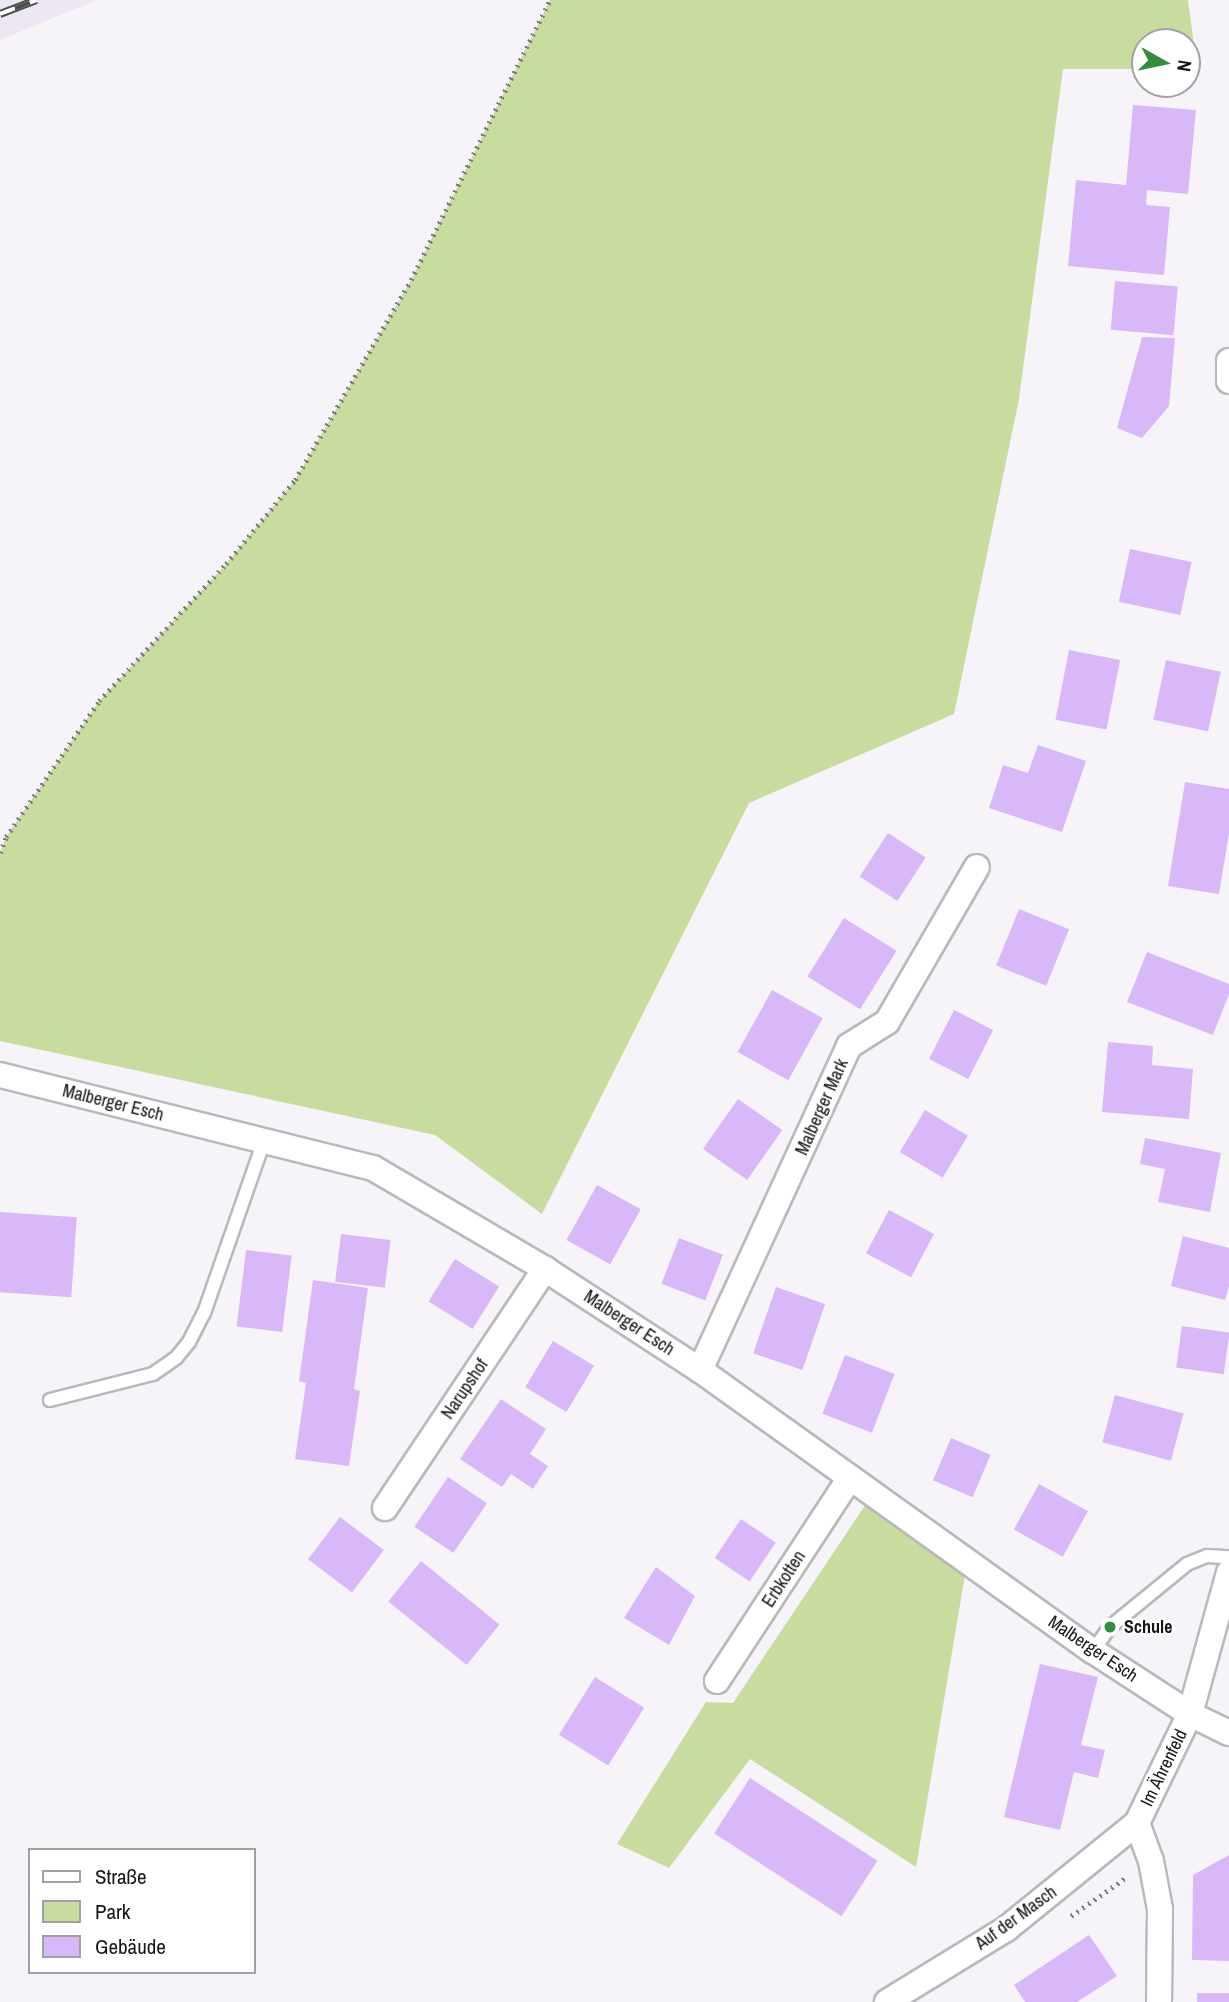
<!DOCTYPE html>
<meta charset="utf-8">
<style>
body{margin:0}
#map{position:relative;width:1229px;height:2002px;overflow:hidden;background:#f7f4f9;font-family:"Archivo Narrow",sans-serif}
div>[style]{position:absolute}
.built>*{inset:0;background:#ece7f3}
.green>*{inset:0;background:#c7dc9e}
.building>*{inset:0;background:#d9b8fa;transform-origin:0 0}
.path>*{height:4.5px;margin-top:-2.25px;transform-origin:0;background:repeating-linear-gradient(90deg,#7e7c7f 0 2px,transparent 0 7px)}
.roads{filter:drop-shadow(2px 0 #bab8bc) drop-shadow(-2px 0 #bab8bc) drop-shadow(0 2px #bab8bc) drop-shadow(0 -2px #bab8bc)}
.lane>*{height:12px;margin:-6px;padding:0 6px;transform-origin:6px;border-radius:6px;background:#fff}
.street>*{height:24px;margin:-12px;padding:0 12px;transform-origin:12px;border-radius:12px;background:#fff}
.rail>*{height:8px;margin-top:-4px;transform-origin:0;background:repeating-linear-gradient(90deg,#fff 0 16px,#4d4c4f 0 32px);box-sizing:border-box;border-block:2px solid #4d4c4f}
.dots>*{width:19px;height:19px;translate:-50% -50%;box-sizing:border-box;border:4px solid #fff;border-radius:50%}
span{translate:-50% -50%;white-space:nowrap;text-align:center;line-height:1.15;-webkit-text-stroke:5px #fff;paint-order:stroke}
.street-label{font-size:18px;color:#161517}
.poi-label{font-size:18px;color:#161517;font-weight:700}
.left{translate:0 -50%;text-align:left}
.legend{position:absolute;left:28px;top:1848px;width:228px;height:126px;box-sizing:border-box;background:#fff;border:2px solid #a2a1a2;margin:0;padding:9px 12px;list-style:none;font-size:21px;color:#161517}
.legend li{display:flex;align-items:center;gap:14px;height:35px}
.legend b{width:35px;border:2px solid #a2a1a2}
.north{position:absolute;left:1131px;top:28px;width:70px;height:70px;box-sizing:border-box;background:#fff;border:2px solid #a2a1a2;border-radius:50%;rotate:99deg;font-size:19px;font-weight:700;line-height:28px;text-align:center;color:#161517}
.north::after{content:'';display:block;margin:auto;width:24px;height:32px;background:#338d3d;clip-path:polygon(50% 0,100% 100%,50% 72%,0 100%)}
</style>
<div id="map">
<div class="built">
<i style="clip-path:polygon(0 0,97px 0,0 40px)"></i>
</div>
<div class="green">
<i style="clip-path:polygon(550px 0,1188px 0,1197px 68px,1187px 68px,1187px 42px,1145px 42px,1145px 69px,1063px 69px,1019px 399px,954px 714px,749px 803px,542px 1214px,435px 1135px,0 1041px,0 853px,6px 837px,99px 701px,226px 564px,295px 480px,411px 280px)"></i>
<i style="clip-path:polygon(868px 1501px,965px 1575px,916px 1867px,750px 1759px,669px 1868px,617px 1844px,706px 1702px,733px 1703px)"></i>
</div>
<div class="building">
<i style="clip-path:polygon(1133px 105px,1196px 110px,1188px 194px,1147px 190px,1146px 205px,1170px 207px,1164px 275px,1068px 266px,1076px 180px,1126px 185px)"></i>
<i style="left:1115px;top:281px;width:63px;height:49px;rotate:5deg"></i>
<i style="clip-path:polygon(1142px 337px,1175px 338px,1169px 406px,1142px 438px,1117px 428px)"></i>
<i style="left:1130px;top:549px;width:63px;height:54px;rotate:12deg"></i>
<i style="left:1069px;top:650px;width:52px;height:71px;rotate:11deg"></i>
<i style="left:1166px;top:660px;width:56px;height:61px;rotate:12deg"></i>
<i style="clip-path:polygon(1038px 745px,1086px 761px,1062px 832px,989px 808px,1003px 765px,1028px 773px)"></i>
<i style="clip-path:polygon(1185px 782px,1229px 789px,1229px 833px,1219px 894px,1168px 886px)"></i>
<i style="left:888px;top:833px;width:45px;height:52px;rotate:33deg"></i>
<i style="left:1019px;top:909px;width:54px;height:61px;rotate:22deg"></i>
<i style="left:844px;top:918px;width:62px;height:69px;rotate:32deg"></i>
<i style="clip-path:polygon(1147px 952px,1229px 984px,1229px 994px,1213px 1035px,1127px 1002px)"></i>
<i style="left:772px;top:990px;width:58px;height:71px;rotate:29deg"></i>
<i style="left:954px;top:1010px;width:44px;height:55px;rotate:27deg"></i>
<i style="clip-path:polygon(1108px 1042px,1153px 1046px,1152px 1065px,1193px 1069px,1189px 1119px,1102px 1112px)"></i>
<i style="left:738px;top:1099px;width:54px;height:61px;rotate:35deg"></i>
<i style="left:925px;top:1110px;width:50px;height:49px;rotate:31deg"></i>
<i style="clip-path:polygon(1145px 1138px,1221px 1153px,1210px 1212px,1158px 1202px,1165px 1169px,1140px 1164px)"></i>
<i style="left:597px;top:1185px;width:50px;height:63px;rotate:29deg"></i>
<i style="left:889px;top:1210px;width:51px;height:49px;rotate:28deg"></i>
<i style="left:0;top:1212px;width:77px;height:80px;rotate:4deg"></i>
<i style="left:341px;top:1234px;width:50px;height:48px;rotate:7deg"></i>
<i style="clip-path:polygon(1183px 1236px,1229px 1248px,1229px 1286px,1225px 1300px,1171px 1286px)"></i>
<i style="left:679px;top:1238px;width:47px;height:49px;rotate:21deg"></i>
<i style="left:246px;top:1250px;width:46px;height:77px;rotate:7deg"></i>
<i style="left:455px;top:1259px;width:52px;height:50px;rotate:32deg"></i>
<i style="clip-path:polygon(313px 1280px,368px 1288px,354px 1389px,360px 1391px,349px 1466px,295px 1459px,306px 1383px,299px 1381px)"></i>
<i style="left:776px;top:1287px;width:52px;height:70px;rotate:19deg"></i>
<i style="left:1182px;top:1326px;width:48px;height:42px;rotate:8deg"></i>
<i style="left:553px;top:1341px;width:48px;height:54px;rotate:31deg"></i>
<i style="left:845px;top:1355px;width:53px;height:63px;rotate:21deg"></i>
<i style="left:1115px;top:1395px;width:71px;height:49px;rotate:15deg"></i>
<i style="clip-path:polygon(501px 1399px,546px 1429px,530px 1454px,548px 1466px,533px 1489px,511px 1474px,502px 1487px,460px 1459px)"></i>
<i style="left:951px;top:1438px;width:43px;height:46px;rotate:23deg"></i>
<i style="left:448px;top:1477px;width:47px;height:60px;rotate:34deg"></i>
<i style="left:1039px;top:1484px;width:56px;height:52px;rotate:29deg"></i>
<i style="left:340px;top:1517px;width:55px;height:53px;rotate:37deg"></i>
<i style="left:741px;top:1519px;width:42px;height:47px;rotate:34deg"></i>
<i style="left:421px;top:1561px;width:101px;height:52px;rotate:39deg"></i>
<i style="clip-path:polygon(656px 1567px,695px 1596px,669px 1645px,624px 1618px)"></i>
<i style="clip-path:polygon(1040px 1664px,1098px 1677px,1081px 1745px,1105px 1750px,1098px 1778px,1074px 1772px,1060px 1830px,1004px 1817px)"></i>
<i style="left:595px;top:1677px;width:58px;height:68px;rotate:32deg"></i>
<i style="left:750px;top:1778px;width:152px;height:66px;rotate:33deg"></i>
<i style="clip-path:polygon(1229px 1855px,1229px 1961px,1192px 1960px,1193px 1875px)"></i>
<i style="clip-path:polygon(1089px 1935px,1117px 1976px,1077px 2002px,1025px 2002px,1014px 1985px)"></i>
<i style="left:1229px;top:1993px;width:9px;height:32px;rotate:90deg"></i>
</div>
<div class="path">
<i style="left:0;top:853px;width:17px;rotate:-69deg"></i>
<i style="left:6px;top:837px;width:165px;rotate:-55.6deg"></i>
<i style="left:99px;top:701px;width:187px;rotate:-47.2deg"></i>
<i style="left:226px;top:564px;width:109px;rotate:-50.6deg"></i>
<i style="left:295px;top:480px;width:231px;rotate:-59.9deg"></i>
<i style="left:411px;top:280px;width:313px;rotate:-63.6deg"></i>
<i style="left:1071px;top:1916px;width:68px;rotate:-34.9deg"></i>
</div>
<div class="roads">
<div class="lane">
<i style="left:50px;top:1400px;width:106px;rotate:-14.2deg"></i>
<i style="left:153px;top:1374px;width:28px;rotate:-35deg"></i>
<i style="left:176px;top:1358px;width:21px;rotate:-51deg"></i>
<i style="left:189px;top:1342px;width:33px;rotate:-63deg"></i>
<i style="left:204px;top:1313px;width:182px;rotate:-70.8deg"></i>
<i style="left:1093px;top:1651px;width:29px;rotate:-55deg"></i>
<i style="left:1110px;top:1627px;width:99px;rotate:-39.3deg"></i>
<i style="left:1187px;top:1564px;width:22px;rotate:-22deg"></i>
<i style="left:1207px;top:1556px;width:22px;rotate:3deg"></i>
</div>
<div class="street">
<i style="left:1229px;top:361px;width:20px;rotate:90deg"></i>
<i style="left:0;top:1075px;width:384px;rotate:14deg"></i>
<i style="left:373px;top:1168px;width:199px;rotate:30.4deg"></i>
<i style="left:545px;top:1269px;width:185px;rotate:33.1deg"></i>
<i style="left:700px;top:1370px;width:483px;rotate:35.6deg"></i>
<i style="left:1093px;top:1651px;width:116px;rotate:33deg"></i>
<i style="left:1190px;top:1714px;width:43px;rotate:26deg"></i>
<i style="left:700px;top:1370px;width:357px;rotate:-65.3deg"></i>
<i style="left:849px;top:1046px;width:45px;rotate:-32.3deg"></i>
<i style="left:887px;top:1022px;width:179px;rotate:-59.9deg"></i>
<i style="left:385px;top:1508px;width:288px;rotate:-56.2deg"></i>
<i style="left:717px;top:1681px;width:243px;rotate:-56.8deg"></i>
<i style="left:1137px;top:1823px;width:40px;rotate:69.8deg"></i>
<i style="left:1151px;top:1861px;width:49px;rotate:79.4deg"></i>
<i style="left:1160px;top:1909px;width:93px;rotate:90.6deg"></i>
<i style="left:887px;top:2002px;width:140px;rotate:-31.5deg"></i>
<i style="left:1006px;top:1929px;width:169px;rotate:-39deg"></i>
<i style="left:1137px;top:1823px;width:121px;rotate:-64.1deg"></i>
<i style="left:1190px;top:1714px;width:147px;rotate:-74.6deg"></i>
</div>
</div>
<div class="rail">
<i style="left:0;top:14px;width:39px;rotate:-21deg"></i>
</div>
<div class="dots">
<i style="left:1110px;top:1627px;background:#338d3d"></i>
</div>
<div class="street-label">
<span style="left:113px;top:1103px;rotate:14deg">Malberger Esch</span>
<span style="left:822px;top:1107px;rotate:-66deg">Malberger Mark</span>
<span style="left:629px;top:1323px;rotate:33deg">Malberger Esch</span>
<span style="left:465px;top:1389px;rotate:-56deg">Narupshof</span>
<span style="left:784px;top:1579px;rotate:-57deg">Erbkotten</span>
<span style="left:1093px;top:1649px;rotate:34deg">Malberger Esch</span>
<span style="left:1164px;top:1768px;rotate:-64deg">Im Ährenfeld</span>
<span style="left:1016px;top:1918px;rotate:-36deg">Auf der Masch</span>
</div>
<div class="poi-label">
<span class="left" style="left:1124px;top:1627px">Schule</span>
</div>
<ul class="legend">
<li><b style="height:9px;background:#fff"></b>Straße</li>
<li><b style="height:19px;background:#c7dc9e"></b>Park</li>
<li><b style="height:19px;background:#d9b8fa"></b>Gebäude</li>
</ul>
<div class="north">N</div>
</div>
